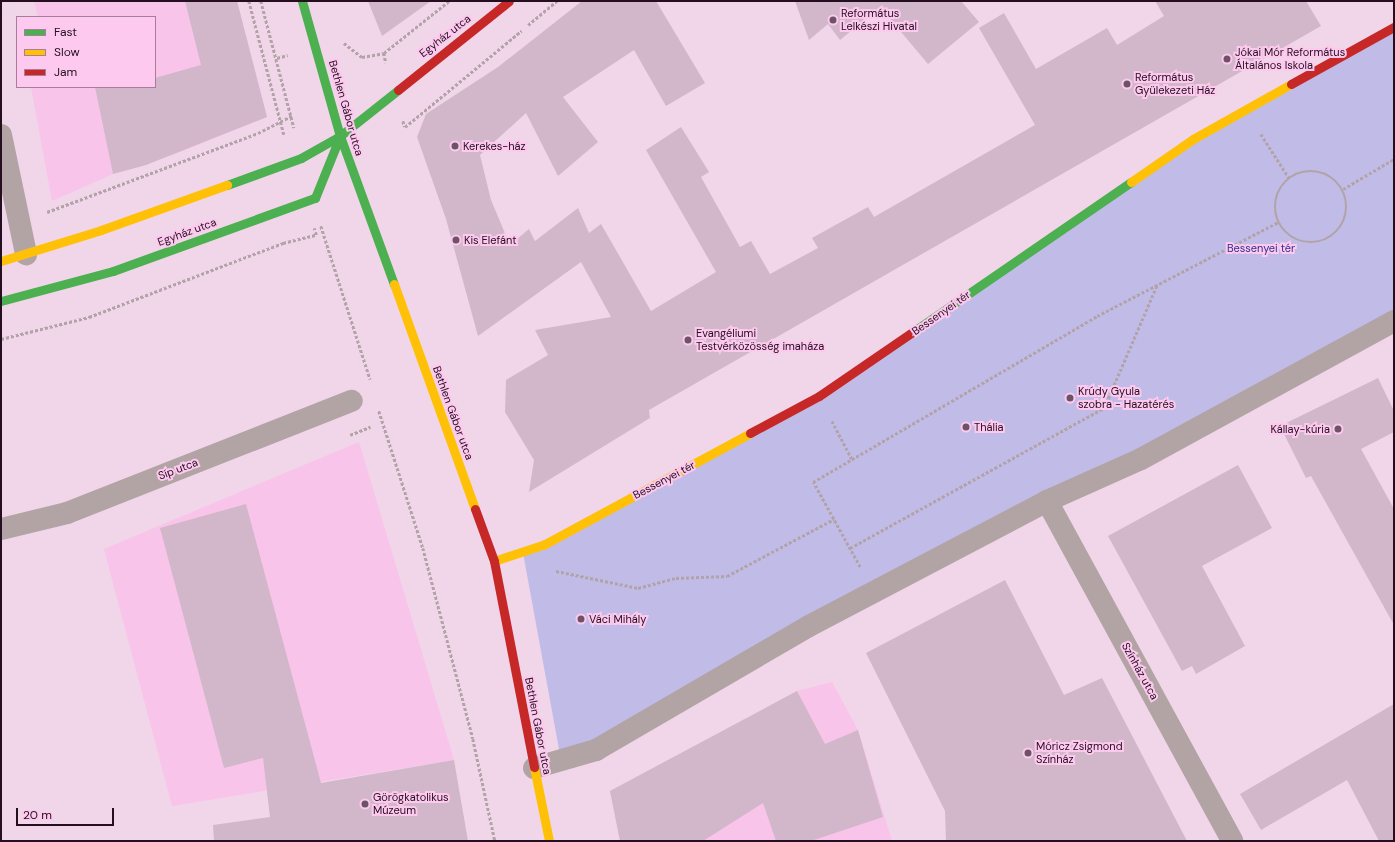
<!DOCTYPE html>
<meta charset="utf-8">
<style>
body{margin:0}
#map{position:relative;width:1395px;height:842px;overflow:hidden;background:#f1d5e9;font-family:"DM Sans",sans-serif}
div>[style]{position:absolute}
.built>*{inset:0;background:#f8c4ea}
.green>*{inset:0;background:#c1bbe7}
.building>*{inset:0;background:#d2b7cb}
.path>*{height:2.5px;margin-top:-1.25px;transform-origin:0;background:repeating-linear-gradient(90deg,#b2a3a8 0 3px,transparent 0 5px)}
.path>.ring{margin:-1.25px;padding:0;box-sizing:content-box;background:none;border:2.5px solid #b2a3a8;border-radius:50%}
.street>*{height:22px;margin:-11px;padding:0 11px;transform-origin:11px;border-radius:11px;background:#b2a4a4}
.fast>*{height:9px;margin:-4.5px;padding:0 4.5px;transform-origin:4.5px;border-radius:4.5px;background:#4caf50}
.slow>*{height:9px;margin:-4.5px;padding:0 4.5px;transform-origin:4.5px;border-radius:4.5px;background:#ffc107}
.jam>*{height:9px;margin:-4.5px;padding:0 4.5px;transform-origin:4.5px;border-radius:4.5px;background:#c62828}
.dots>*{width:11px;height:11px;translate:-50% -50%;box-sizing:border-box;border:2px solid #fdc9ee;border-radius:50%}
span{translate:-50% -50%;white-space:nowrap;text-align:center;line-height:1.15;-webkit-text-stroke:4px #fdc9ee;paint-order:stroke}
.poi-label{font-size:11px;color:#240e1f}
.left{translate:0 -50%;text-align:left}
.right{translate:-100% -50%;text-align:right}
.street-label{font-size:11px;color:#240e1f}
.park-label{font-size:11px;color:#31318d}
.frame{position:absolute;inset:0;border:2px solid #240e1f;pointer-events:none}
.legend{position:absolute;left:16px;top:16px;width:140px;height:72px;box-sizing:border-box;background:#fdc9ee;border:1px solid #a67e9b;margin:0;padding:5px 7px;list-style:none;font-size:12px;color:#240e1f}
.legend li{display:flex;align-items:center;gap:8px;height:20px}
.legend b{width:20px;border:1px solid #a67e9b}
.scale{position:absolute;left:16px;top:808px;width:98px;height:18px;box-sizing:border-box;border:2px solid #240e1f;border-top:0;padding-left:5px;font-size:12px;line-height:14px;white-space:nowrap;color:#240e1f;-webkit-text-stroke:3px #fdc9ee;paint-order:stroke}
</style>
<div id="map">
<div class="built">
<i style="clip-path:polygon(34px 1px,237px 1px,267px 117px,170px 156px,167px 147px,146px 153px,149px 164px,113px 174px,52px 201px,31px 87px,155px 87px,155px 17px,38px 17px)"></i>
<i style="clip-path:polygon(359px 442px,454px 760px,172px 806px,104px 549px)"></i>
<i style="clip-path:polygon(832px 682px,858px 730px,892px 841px,620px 841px,610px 791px,797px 691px)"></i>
</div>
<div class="green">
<i style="clip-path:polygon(1394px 27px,1394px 321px,561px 760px,523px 553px,819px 396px,1193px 139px)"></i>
</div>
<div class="building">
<i style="clip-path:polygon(185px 1px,237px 1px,267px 117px,146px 165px,113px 174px,95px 87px,155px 87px,155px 78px,201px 65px)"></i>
<i style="clip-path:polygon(368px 1px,431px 1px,382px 36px)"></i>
<i style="clip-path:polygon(582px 1px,656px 1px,705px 83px,666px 106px,634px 50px,563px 97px,598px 142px,558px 176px,526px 113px,480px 155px,491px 200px,510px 245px,529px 229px,535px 241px,578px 208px,589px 233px,601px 224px,651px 311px,716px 272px,646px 150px,681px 127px,709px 172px,701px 177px,740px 247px,751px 241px,770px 274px,818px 248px,812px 238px,868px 207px,874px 217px,1035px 125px,979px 28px,1004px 13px,1036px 69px,1107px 28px,1117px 45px,1164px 16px,1155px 1px,1306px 1px,1321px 26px,649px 410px,650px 418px,529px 492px,534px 460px,505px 412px,506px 380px,548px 355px,535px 330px,611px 317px,581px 262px,478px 336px,446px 219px,417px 137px,426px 114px,498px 67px)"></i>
<i style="clip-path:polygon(795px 1px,961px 1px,979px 22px,928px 64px,880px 7px,840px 40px,828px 24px,809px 40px)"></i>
<i style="clip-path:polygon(1378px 378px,1394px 411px,1394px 432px,1361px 449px,1394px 509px,1394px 625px,1311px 476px,1306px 478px,1280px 426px)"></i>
<i style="clip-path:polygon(1238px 465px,1272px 528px,1202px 566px,1245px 646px,1196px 674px,1192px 666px,1182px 671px,1108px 536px)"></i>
<i style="clip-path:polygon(246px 504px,321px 783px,454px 760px,468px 841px,214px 841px,213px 825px,270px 817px,263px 758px,224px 768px,160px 528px)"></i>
<i style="clip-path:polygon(1005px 580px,1064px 695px,1102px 678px,1187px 841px,946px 841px,945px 811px,866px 653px)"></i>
<i style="clip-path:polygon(797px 691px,825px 744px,858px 730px,883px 817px,811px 841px,776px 841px,763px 803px,703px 841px,620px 841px,610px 791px)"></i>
<i style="clip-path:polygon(1394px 704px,1394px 841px,1379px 841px,1347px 780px,1261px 830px,1240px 794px)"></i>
</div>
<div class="path">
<i style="left:249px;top:1px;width:138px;rotate:75.3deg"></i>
<i style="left:261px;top:1px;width:131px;rotate:75.4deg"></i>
<i style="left:528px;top:25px;width:38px;rotate:-40deg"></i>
<i style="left:344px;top:43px;width:23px;rotate:38deg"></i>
<i style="left:362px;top:57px;width:22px;rotate:-10deg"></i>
<i style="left:384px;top:53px;width:83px;rotate:-38.7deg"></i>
<i style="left:384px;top:53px;width:10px;rotate:79deg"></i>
<i style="left:277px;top:58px;width:11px;rotate:-15deg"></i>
<i style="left:403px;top:121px;width:6px;rotate:72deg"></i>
<i style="left:405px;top:127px;width:151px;rotate:-39.6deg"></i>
<i style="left:1261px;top:134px;width:52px;rotate:57.5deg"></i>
<i class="ring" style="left:1275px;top:171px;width:69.5px;height:69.5px"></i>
<i style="left:1343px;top:189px;width:59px;rotate:-30.5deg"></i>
<i style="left:47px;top:212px;width:225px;rotate:-20.5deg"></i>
<i style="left:258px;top:133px;width:38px;rotate:-27deg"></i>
<i style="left:321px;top:226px;width:161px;rotate:72.2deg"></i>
<i style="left:1px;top:339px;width:91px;rotate:-14deg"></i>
<i style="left:89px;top:317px;width:208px;rotate:-20.9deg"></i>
<i style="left:283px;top:243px;width:34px;rotate:-14deg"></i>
<i style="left:316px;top:235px;width:7px;rotate:-106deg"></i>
<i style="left:379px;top:411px;width:144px;rotate:72.2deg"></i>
<i style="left:423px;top:548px;width:197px;rotate:75.3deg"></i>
<i style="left:473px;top:739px;width:104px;rotate:77.8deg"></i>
<i style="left:832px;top:421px;width:43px;rotate:62.2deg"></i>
<i style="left:350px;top:435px;width:22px;rotate:-22deg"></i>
<i style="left:850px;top:548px;width:290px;rotate:-28.9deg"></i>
<i style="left:1104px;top:408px;width:134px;rotate:-66.7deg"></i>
<i style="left:860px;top:567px;width:97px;rotate:-118.9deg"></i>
<i style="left:813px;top:482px;width:329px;rotate:-30.3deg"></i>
<i style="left:1097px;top:316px;width:204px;rotate:-27.4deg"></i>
<i style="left:556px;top:571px;width:84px;rotate:11.7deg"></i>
<i style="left:638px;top:588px;width:39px;rotate:-15deg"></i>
<i style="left:676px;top:578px;width:51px;rotate:-2.2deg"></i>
<i style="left:727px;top:576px;width:121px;rotate:-28deg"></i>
</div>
<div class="street">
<i style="left:1px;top:135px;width:122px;rotate:78.1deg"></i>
<i style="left:1047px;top:501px;width:387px;rotate:61.4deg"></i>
<i style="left:1px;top:529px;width:68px;rotate:-13.6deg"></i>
<i style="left:67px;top:513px;width:306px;rotate:-21.5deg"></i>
<i style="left:534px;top:768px;width:65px;rotate:-16.2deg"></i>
<i style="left:596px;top:750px;width:246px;rotate:-30.2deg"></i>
<i style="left:809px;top:626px;width:269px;rotate:-27.7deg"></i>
<i style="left:1047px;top:501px;width:103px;rotate:-24.1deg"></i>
<i style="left:1141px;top:459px;width:288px;rotate:-28.6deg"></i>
</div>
<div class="fast">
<i style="left:302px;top:1px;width:140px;rotate:74.3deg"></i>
<i style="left:340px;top:136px;width:158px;rotate:70deg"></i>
<i style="left:227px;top:185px;width:79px;rotate:-20deg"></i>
<i style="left:301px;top:158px;width:45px;rotate:-29.4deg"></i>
<i style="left:340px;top:136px;width:74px;rotate:-38.4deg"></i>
<i style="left:1px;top:301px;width:116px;rotate:-15deg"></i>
<i style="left:113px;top:271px;width:215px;rotate:-19.9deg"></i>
<i style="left:315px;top:198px;width:67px;rotate:-68deg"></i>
<i style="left:917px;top:329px;width:260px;rotate:-34.5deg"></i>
</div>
<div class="slow">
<i style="left:1131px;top:182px;width:75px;rotate:-34.7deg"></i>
<i style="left:1193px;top:139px;width:112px;rotate:-29.3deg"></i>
<i style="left:1px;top:261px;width:105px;rotate:-17.2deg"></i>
<i style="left:101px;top:230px;width:134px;rotate:-19.7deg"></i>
<i style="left:394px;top:284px;width:239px;rotate:70.2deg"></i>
<i style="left:494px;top:561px;width:54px;rotate:-18.4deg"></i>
<i style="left:545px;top:544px;width:233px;rotate:-28.4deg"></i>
<i style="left:534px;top:767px;width:76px;rotate:78.5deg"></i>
</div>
<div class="jam">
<i style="left:1291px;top:84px;width:118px;rotate:-29deg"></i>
<i style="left:398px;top:90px;width:142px;rotate:-38.7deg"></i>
<i style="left:750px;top:433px;width:78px;rotate:-28.2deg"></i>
<i style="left:819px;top:396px;width:119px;rotate:-34.4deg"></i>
<i style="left:475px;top:509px;width:55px;rotate:69.9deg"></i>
<i style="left:494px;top:561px;width:210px;rotate:79deg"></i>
</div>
<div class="dots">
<i style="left:833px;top:20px;background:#6c5466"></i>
<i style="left:1227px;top:59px;background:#6c5466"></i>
<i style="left:1127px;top:84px;background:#6c5466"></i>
<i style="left:455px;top:146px;background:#6c5466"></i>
<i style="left:456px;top:240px;background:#6c5466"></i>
<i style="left:688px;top:340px;background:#6c5466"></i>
<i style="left:1070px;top:398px;background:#6c5466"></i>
<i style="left:966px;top:427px;background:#6c5466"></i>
<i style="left:1338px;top:429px;background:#6c5466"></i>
<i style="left:581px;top:619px;background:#6c5466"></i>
<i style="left:1028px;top:753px;background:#6c5466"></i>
<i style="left:365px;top:804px;background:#6c5466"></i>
</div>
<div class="poi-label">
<span class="left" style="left:841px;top:20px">Református<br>Lelkészi Hivatal</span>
<span class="left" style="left:1235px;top:59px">Jókai Mór Református<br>Általános Iskola</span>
<span class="left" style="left:1135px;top:84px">Református<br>Gyülekezeti Ház</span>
<span class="left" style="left:463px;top:146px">Kerekes-ház</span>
<span class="left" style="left:464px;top:240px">Kis Elefánt</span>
<span class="left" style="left:696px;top:340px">Evangéliumi<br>Testvérközösség imaháza</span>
<span class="left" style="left:1078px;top:398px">Krúdy Gyula<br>szobra - Hazatérés</span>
<span class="left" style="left:974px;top:427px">Thália</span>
<span class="right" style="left:1330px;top:429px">Kállay-kúria</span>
<span class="left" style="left:589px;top:619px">Váci Mihály</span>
<span class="left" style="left:1036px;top:753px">Móricz Zsigmond<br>Színház</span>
<span class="left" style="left:373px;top:804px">Görögkatolikus<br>Múzeum</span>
</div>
<div class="street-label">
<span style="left:445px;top:36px;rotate:-38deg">Egyház utca</span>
<span style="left:346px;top:108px;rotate:74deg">Bethlen Gábor utca</span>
<span style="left:187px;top:232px;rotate:-20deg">Egyház utca</span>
<span style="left:941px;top:313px;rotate:-35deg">Bessenyei tér</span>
<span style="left:453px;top:413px;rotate:70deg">Bethlen Gábor utca</span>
<span style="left:178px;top:469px;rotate:-21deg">Síp utca</span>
<span style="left:664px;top:480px;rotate:-28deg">Bessenyei tér</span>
<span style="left:1140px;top:671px;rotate:61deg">Színház utca</span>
<span style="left:538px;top:726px;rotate:79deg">Bethlen Gábor utca</span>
</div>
<div class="park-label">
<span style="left:1261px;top:248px">Bessenyei tér</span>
</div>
<div class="frame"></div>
<ul class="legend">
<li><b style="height:5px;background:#4caf50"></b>Fast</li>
<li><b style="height:5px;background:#ffc107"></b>Slow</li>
<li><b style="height:5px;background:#c62828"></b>Jam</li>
</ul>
<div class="scale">20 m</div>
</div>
